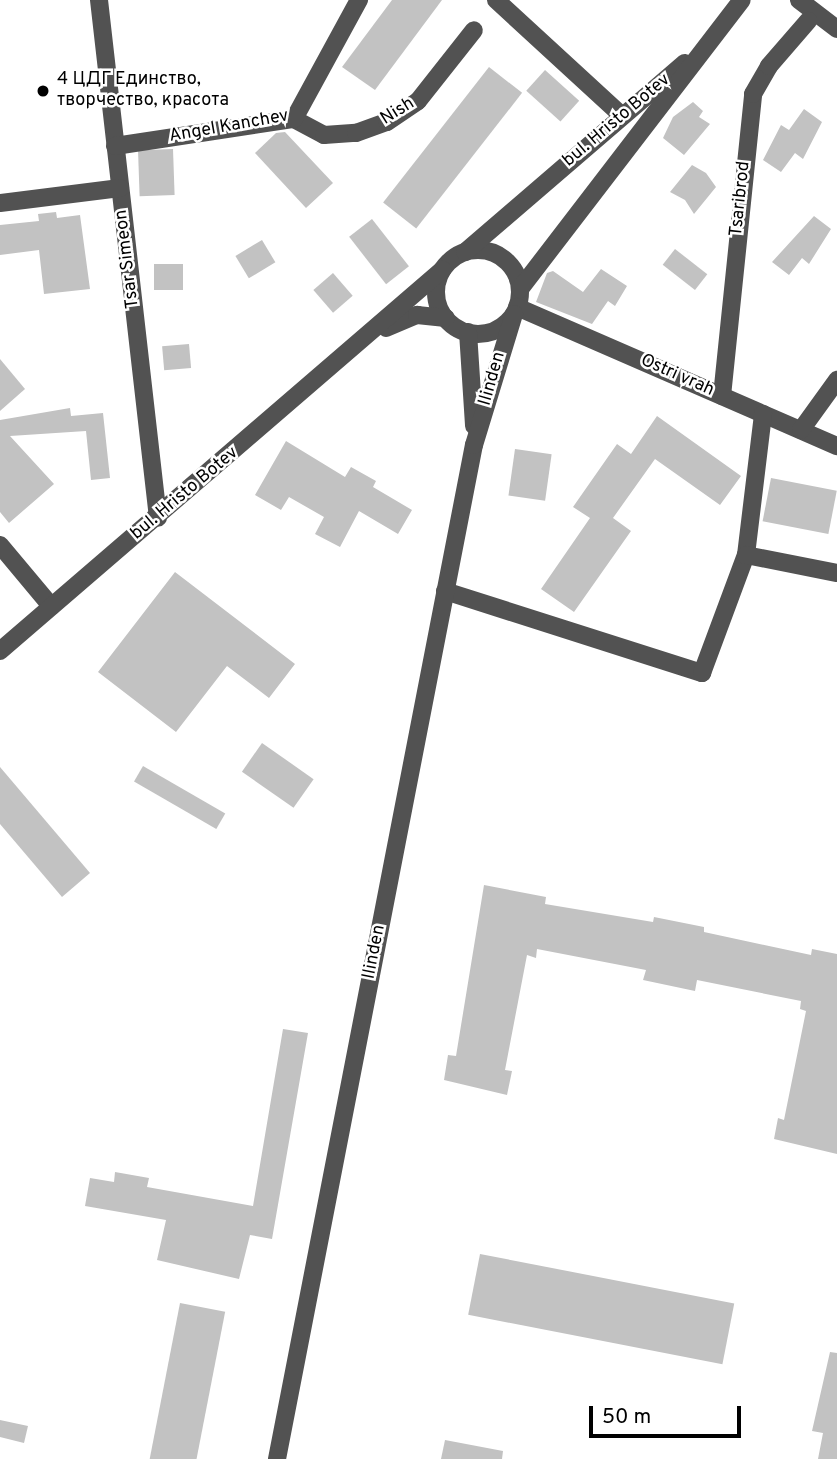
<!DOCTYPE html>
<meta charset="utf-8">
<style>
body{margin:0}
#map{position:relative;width:837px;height:1459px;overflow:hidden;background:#fff;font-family:Overpass,sans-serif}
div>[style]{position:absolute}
.building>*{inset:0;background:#c2c2c2;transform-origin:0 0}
.minor>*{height:18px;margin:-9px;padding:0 9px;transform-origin:9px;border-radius:9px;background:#525252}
.minor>.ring{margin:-9px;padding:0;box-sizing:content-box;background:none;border:18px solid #525252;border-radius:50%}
.dots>*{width:19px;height:19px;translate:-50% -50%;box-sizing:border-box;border:4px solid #fff;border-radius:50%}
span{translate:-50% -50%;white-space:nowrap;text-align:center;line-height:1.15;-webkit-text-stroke:5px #fff;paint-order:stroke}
.poi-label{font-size:18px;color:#000}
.left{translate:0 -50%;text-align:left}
.street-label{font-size:18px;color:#000}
.scale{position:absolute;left:589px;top:1406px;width:152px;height:32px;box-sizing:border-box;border:4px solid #000;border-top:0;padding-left:9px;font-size:21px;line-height:24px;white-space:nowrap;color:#000;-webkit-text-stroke:5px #fff;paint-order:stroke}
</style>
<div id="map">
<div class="building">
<i style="clip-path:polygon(392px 0,442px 0,375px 90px,342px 67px)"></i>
<i style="left:489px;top:67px;width:42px;height:172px;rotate:38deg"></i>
<i style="left:545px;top:70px;width:46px;height:28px;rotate:42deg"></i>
<i style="clip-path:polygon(693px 102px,703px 111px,699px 117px,710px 124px,684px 155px,663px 138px,673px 117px)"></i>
<i style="clip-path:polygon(804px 109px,822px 122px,803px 159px,795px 153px,781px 172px,763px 160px,781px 125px,789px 130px)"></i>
<i style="clip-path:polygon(285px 132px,333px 183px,306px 208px,255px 153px,276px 133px)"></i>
<i style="left:173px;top:149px;width:46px;height:35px;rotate:88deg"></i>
<i style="clip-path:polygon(692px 165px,706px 173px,716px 187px,694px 214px,685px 200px,670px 192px)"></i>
<i style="clip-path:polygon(56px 212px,57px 218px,80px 215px,90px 289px,44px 294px,39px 250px,0 255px,0 225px,39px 221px,38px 214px)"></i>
<i style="clip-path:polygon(814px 216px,831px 229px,809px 264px,802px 258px,789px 275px,772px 262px)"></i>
<i style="left:372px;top:219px;width:60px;height:29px;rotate:52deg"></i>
<i style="left:262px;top:240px;width:26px;height:31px;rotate:59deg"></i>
<i style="left:675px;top:249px;width:41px;height:20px;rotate:38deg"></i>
<i style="left:154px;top:264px;width:29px;height:26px"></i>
<i style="clip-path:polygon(601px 269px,627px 286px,615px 306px,608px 301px,592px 324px,536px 302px,547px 273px,553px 271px,583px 292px)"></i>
<i style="left:333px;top:273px;width:30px;height:26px;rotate:49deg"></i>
<i style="left:189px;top:344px;width:24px;height:27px;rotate:85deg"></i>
<i style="clip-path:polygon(0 359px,25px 389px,0 411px)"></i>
<i style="clip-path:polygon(70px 408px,71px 416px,103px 413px,110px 478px,91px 480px,86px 431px,10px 436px,54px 484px,9px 523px,0 512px,0 420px)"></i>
<i style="clip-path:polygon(657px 416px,741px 476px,720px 505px,655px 459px,613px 518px,631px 531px,574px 612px,541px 589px,590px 518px,573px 507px,617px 444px,631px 454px)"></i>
<i style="clip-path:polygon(286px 441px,345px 477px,351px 467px,376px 481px,373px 487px,412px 510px,398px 534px,359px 511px,340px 547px,315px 534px,324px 517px,289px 497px,281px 510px,255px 495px)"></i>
<i style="left:515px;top:449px;width:37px;height:47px;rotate:8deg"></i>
<i style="left:771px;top:478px;width:67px;height:44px;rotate:11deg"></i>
<i style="clip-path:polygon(175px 572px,295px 664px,269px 698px,227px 666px,176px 732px,98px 672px)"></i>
<i style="left:262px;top:743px;width:63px;height:35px;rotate:35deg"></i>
<i style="left:143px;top:766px;width:95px;height:18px;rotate:30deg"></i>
<i style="clip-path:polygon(0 767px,90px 873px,62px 897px,0 824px)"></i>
<i style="clip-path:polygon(484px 885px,546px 897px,545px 904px,653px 922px,654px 917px,704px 927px,704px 932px,811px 955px,812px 949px,837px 954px,837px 1154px,774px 1139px,778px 1118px,784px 1120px,806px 1011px,800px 1009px,801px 1001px,697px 980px,695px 991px,643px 980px,646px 970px,537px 949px,536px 958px,527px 955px,505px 1070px,512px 1071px,507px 1095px,444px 1080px,448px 1055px,456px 1056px)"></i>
<i style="clip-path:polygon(283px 1029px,308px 1033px,272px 1239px,250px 1235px,239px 1279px,157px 1260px,166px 1220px,85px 1206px,90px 1178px,114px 1182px,115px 1172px,149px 1178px,147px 1187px,253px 1206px)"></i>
<i style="left:480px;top:1254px;width:259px;height:62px;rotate:11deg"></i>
<i style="left:180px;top:1303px;width:46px;height:159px;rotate:11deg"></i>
<i style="clip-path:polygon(830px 1352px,837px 1353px,837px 1459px,818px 1459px,823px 1433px,812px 1431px)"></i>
<i style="clip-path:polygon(0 1420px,28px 1426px,24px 1443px,0 1437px)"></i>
<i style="clip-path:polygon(445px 1440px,503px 1451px,502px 1459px,441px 1459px)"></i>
</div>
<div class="minor">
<i style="left:99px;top:0;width:521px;rotate:83.5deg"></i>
<i style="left:496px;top:0;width:171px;rotate:42.6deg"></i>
<i style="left:799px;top:0;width:48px;rotate:37.3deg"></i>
<i style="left:294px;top:119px;width:34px;rotate:28deg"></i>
<i style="left:324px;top:135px;width:32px;rotate:-4deg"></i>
<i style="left:356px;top:133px;width:33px;rotate:-20deg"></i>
<i style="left:387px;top:122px;width:37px;rotate:-34deg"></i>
<i style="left:418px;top:101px;width:90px;rotate:-51.7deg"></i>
<i style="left:115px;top:146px;width:181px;rotate:-8.6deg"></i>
<i style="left:294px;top:119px;width:136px;rotate:-61.4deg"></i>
<i style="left:0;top:203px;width:121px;rotate:-7.1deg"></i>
<i class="ring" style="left:436px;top:250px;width:66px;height:66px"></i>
<i style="left:465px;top:252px;width:290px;rotate:-40.7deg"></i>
<i style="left:520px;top:289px;width:364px;rotate:-52.5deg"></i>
<i style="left:517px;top:307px;width:349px;rotate:23.5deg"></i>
<i style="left:386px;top:328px;width:34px;rotate:-23deg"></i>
<i style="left:417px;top:315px;width:29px;rotate:6deg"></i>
<i style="left:468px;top:332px;width:94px;rotate:86.3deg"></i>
<i style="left:722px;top:396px;width:304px;rotate:-84.1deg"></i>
<i style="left:753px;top:94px;width:32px;rotate:-60deg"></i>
<i style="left:769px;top:66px;width:60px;rotate:-49.1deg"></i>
<i style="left:801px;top:430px;width:62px;rotate:-54.2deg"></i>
<i style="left:0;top:545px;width:80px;rotate:50.1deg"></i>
<i style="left:746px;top:555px;width:142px;rotate:-83.1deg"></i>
<i style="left:445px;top:591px;width:270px;rotate:17.7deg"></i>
<i style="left:702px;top:673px;width:126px;rotate:-69.6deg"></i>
<i style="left:746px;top:555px;width:93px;rotate:11.2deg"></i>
<i style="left:0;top:651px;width:584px;rotate:-40.76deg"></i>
<i style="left:277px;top:1459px;width:1033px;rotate:-79.01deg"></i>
<i style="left:474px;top:445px;width:137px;rotate:-73deg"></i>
</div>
<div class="dots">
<i style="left:43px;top:91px;background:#000"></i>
</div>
<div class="poi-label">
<span class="left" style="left:57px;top:91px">4 ЦДГ Единство,<br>творчество, красота</span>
</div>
<div class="street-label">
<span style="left:398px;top:112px;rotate:-32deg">Nish</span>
<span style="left:617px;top:121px;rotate:-40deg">bul. Hristo Botev</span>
<span style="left:229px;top:127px;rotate:-10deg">Angel Kanchev</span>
<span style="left:741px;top:199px;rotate:-84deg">Tsaribrod</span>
<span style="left:128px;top:259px;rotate:-97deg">Tsar Simeon</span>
<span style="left:677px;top:376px;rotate:24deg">Ostri vrah</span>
<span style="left:493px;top:379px;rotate:-74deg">Ilinden</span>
<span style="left:185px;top:494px;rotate:-40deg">bul. Hristo Botev</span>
<span style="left:375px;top:952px;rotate:-79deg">Ilinden</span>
</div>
<div class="scale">50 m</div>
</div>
